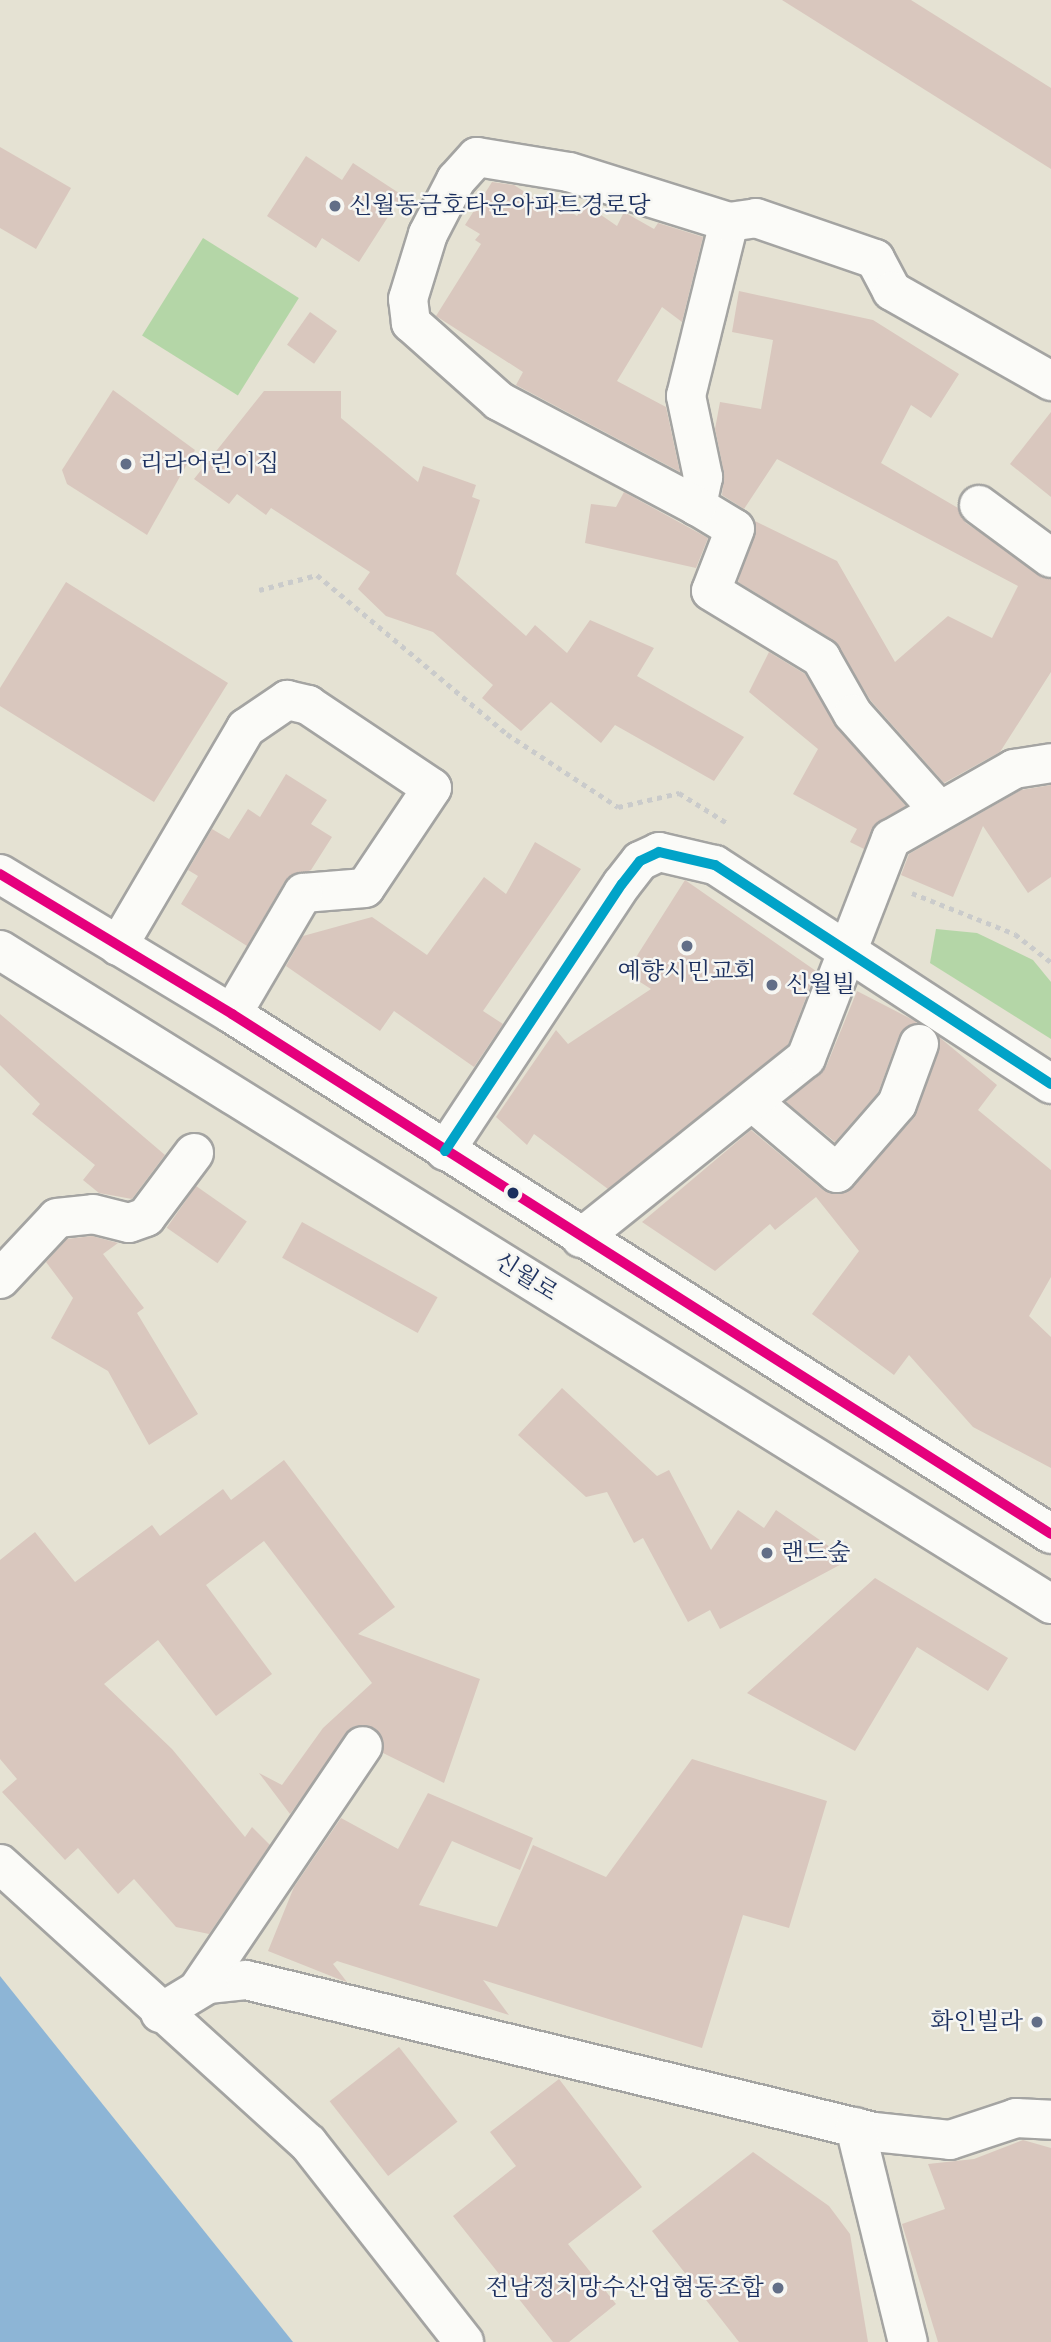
<!DOCTYPE html>
<meta charset="utf-8">
<style>
body{margin:0}
#map{position:relative;width:1051px;height:2342px;overflow:hidden;background:#e5e2d3;font-family:Cardo,"Noto Serif KR",serif}
div>[style]{position:absolute}
.green>*{inset:0;background:#b4d6a7;transform-origin:0 0}
.water>*{inset:0;background:#8db5d6}
.building>*{inset:0;background:#d9c7be;transform-origin:0 0}
.path>*{height:4.5px;margin-top:-2.25px;transform-origin:0;background:repeating-linear-gradient(90deg,#cacbcb 0 5px,transparent 0 10px)}
.roads{filter:drop-shadow(2px 0 #a4a4a2) drop-shadow(-2px 0 #a4a4a2) drop-shadow(0 2px #a4a4a2) drop-shadow(0 -2px #a4a4a2)}
.minor>*{height:38px;margin:-19px;padding:0 19px;transform-origin:19px;border-radius:19px;background:#fbfbf8}
.bus-1>*{height:10px;margin:-5px;padding:0 5px;transform-origin:5px;border-radius:5px;background:#e5007d}
.bus-2>*{height:10px;margin:-5px;padding:0 5px;transform-origin:5px;border-radius:5px;background:#01a3c8}
.dots>*{width:19px;height:19px;translate:-50% -50%;box-sizing:border-box;border:4px solid #f6f6f2;border-radius:50%}
span{translate:-50% -50%;white-space:nowrap;text-align:center;line-height:1.15;-webkit-text-stroke:5px #f6f6f2;paint-order:stroke}
.poi-label{font-size:24px;color:#1b2f5e}
.left{translate:0 -50%;text-align:left}
.right{translate:-100% -50%;text-align:right}
.street-label{font-size:24px;color:#1b2f5e}
</style>
<div id="map">
<div class="green">
<i style="left:203px;top:238px;width:113px;height:115px;rotate:32deg"></i>
<i style="clip-path:polygon(936px 929px,977px 933px,1033px 960px,1051px 982px,1051px 1039px,930px 963px)"></i>
</div>
<div class="water">
<i style="clip-path:polygon(0 1976px,293px 2342px,0 2342px)"></i>
</div>
<div class="building">
<i style="clip-path:polygon(782px 0,911px 0,1051px 88px,1051px 169px)"></i>
<i style="clip-path:polygon(0 147px,71px 188px,36px 249px,0 228px)"></i>
<i style="clip-path:polygon(306px 156px,342px 180px,353px 163px,402px 195px,359px 262px,322px 238px,316px 248px,267px 216px)"></i>
<i style="clip-path:polygon(492px 182px,514px 185px,548px 207px,553px 200px,577px 216px,585px 204px,617px 226px,624px 212px,654px 229px,658px 223px,703px 237px,682px 322px,662px 307px,617px 381px,666px 407px,680px 472px,516px 385px,523px 372px,436px 316px,481px 244px,475px 240px,480px 234px,465px 225px)"></i>
<i style="clip-path:polygon(739px 291px,873px 320px,959px 374px,931px 418px,911px 405px,881px 463px,958px 508px,966px 523px,1051px 579px,1051px 672px,1000px 752px,944px 783px,871px 701px,833px 640px,738px 582px,755px 521px,837px 561px,895px 662px,948px 616px,992px 638px,1018px 586px,777px 459px,744px 509px,722px 495px,724px 473px,715px 429px,720px 402px,761px 409px,773px 340px,732px 332px)"></i>
<i style="left:310px;top:312px;width:33px;height:40px;rotate:35deg"></i>
<i style="clip-path:polygon(113px 390px,195px 450px,147px 535px,67px 484px,62px 470px)"></i>
<i style="clip-path:polygon(264px 391px,341px 391px,341px 418px,418px 482px,423px 466px,476px 485px,472px 497px,480px 500px,456px 574px,526px 636px,535px 625px,567px 653px,590px 620px,654px 648px,637px 676px,744px 737px,714px 781px,615px 725px,601px 743px,551px 702px,521px 731px,482px 698px,493px 685px,433px 632px,386px 616px,358px 589px,370px 572px,271px 508px,266px 515px,237px 494px,229px 504px,194px 479px)"></i>
<i style="clip-path:polygon(1051px 412px,1051px 497px,1010px 464px)"></i>
<i style="clip-path:polygon(624px 492px,708px 538px,696px 568px,585px 543px,591px 504px,616px 507px)"></i>
<i style="clip-path:polygon(66px 582px,228px 683px,154px 802px,0 706px,0 688px)"></i>
<i style="clip-path:polygon(769px 652px,805px 674px,837px 728px,906px 806px,879px 821px,864px 849px,850px 842px,857px 829px,793px 794px,818px 749px,749px 692px)"></i>
<i style="clip-path:polygon(286px 774px,327px 800px,311px 824px,332px 837px,311px 870px,285px 881px,247px 946px,181px 904px,198px 876px,188px 870px,212px 829px,229px 839px,248px 809px,260px 817px)"></i>
<i style="clip-path:polygon(1051px 785px,1051px 877px,1028px 893px,983px 826px,953px 897px,901px 875px,909px 854px,1021px 790px)"></i>
<i style="clip-path:polygon(535px 842px,581px 869px,483px 1011px,503px 1024px,474px 1067px,394px 1011px,380px 1031px,286px 966px,303px 936px,372px 917px,427px 955px,484px 877px,506px 894px)"></i>
<i style="clip-path:polygon(685px 880px,816px 971px,788px 1045px,608px 1189px,534px 1134px,527px 1145px,496px 1117px,556px 1030px,568px 1044px,651px 989px,626px 973px)"></i>
<i style="clip-path:polygon(857px 991px,917px 1022px,899px 1036px,878px 1093px,835px 1142px,786px 1102px,826px 1067px)"></i>
<i style="clip-path:polygon(0 1014px,165px 1155px,132px 1199px,99px 1193px,83px 1180px,95px 1165px,32px 1114px,40px 1104px,0 1065px)"></i>
<i style="clip-path:polygon(939px 1037px,997px 1085px,978px 1110px,1051px 1170px,1051px 1277px,1029px 1316px,1051px 1337px,1051px 1468px,973px 1427px,909px 1355px,894px 1375px,812px 1314px,859px 1251px,816px 1197px,775px 1230px,770px 1224px,715px 1271px,642px 1222px,751px 1130px,823px 1190px,845px 1193px,914px 1118px)"></i>
<i style="left:196px;top:1186px;width:62px;height:51px;rotate:35deg"></i>
<i style="left:302px;top:1222px;width:155px;height:41px;rotate:29deg"></i>
<i style="clip-path:polygon(92px 1236px,118px 1243px,103px 1254px,144px 1308px,137px 1313px,198px 1414px,149px 1445px,108px 1371px,51px 1338px,73px 1298px,46px 1262px,67px 1239px)"></i>
<i style="clip-path:polygon(562px 1388px,657px 1476px,669px 1470px,711px 1550px,738px 1510px,764px 1528px,776px 1510px,849px 1560px,720px 1629px,710px 1610px,688px 1622px,643px 1538px,634px 1543px,607px 1492px,586px 1497px,518px 1435px)"></i>
<i style="clip-path:polygon(284px 1460px,395px 1607px,358px 1634px,480px 1679px,444px 1783px,383px 1753px,375px 1728px,354px 1726px,290px 1814px,259px 1773px,282px 1785px,323px 1728px,372px 1683px,264px 1541px,206px 1585px,272px 1674px,216px 1716px,158px 1640px,104px 1684px,172px 1749px,245px 1837px,252px 1827px,270px 1845px,209px 1934px,176px 1927px,134px 1879px,118px 1894px,78px 1848px,65px 1860px,2px 1792px,17px 1779px,0 1759px,0 1560px,35px 1532px,75px 1582px,152px 1525px,160px 1536px,223px 1489px,231px 1500px)"></i>
<i style="clip-path:polygon(875px 1578px,1008px 1658px,988px 1691px,917px 1647px,855px 1751px,747px 1693px)"></i>
<i style="clip-path:polygon(692px 1759px,827px 1801px,789px 1928px,743px 1915px,702px 2048px,483px 1980px,509px 2015px,337px 1961px,333px 1964px,347px 1982px,341px 1980px,268px 1951px,294px 1887px,341px 1818px,398px 1849px,428px 1793px,533px 1838px,520px 1870px,452px 1841px,419px 1905px,497px 1927px,533px 1845px,606px 1877px)"></i>
<i style="left:399px;top:2047px;width:95px;height:88px;rotate:52deg"></i>
<i style="clip-path:polygon(559px 2079px,642px 2187px,568px 2244px,616px 2304px,569px 2342px,553px 2342px,453px 2216px,516px 2166px,490px 2132px)"></i>
<i style="clip-path:polygon(1023px 2140px,1051px 2148px,1051px 2342px,938px 2342px,902px 2224px,945px 2209px,928px 2164px,974px 2159px)"></i>
<i style="clip-path:polygon(753px 2152px,829px 2206px,850px 2234px,868px 2342px,739px 2342px,652px 2231px)"></i>
</div>
<div class="path">
<i style="left:259px;top:590px;width:60px;rotate:-14.5deg"></i>
<i style="left:317px;top:575px;width:248px;rotate:39.9deg"></i>
<i style="left:507px;top:734px;width:133px;rotate:33.3deg"></i>
<i style="left:618px;top:807px;width:63px;rotate:-12.9deg"></i>
<i style="left:679px;top:793px;width:57px;rotate:32deg"></i>
<i style="left:912px;top:893px;width:111px;rotate:21.7deg"></i>
<i style="left:1015px;top:934px;width:46px;rotate:37.9deg"></i>
</div>
<div class="roads">
<div class="minor">
<i style="left:729px;top:222px;width:179px;rotate:103.9deg"></i>
<i style="left:686px;top:396px;width:83px;rotate:78.1deg"></i>
<i style="left:703px;top:477px;width:30px;rotate:102deg"></i>
<i style="left:697px;top:506px;width:44px;rotate:31.2deg"></i>
<i style="left:735px;top:529px;width:66px;rotate:111.2deg"></i>
<i style="left:711px;top:591px;width:129px;rotate:31.3deg"></i>
<i style="left:821px;top:658px;width:64px;rotate:60.3deg"></i>
<i style="left:853px;top:714px;width:126px;rotate:48.2deg"></i>
<i style="left:979px;top:505px;width:89px;rotate:36.4deg"></i>
<i style="left:697px;top:506px;width:224px;rotate:-152.1deg"></i>
<i style="left:499px;top:401px;width:118px;rotate:-138.4deg"></i>
<i style="left:411px;top:323px;width:24px;rotate:-97deg"></i>
<i style="left:408px;top:299px;width:68px;rotate:-72.9deg"></i>
<i style="left:428px;top:234px;width:61px;rotate:-62.6deg"></i>
<i style="left:456px;top:180px;width:31px;rotate:-48deg"></i>
<i style="left:477px;top:157px;width:93px;rotate:9.3deg"></i>
<i style="left:569px;top:172px;width:168px;rotate:17.4deg"></i>
<i style="left:729px;top:222px;width:27px;rotate:-8deg"></i>
<i style="left:756px;top:218px;width:126px;rotate:19deg"></i>
<i style="left:875px;top:259px;width:36px;rotate:62deg"></i>
<i style="left:892px;top:291px;width:183px;rotate:29.5deg"></i>
<i style="left:0;top:874px;width:271px;rotate:31.1deg"></i>
<i style="left:232px;top:1014px;width:970px;rotate:32.41deg"></i>
<i style="left:118px;top:946px;width:253px;rotate:-59.6deg"></i>
<i style="left:246px;top:728px;width:50px;rotate:-34.3deg"></i>
<i style="left:287px;top:700px;width:22px;rotate:13deg"></i>
<i style="left:308px;top:705px;width:149px;rotate:33.8deg"></i>
<i style="left:432px;top:788px;width:120px;rotate:123.8deg"></i>
<i style="left:365px;top:888px;width:62px;rotate:175.4deg"></i>
<i style="left:303px;top:893px;width:140px;rotate:120.4deg"></i>
<i style="left:0;top:950px;width:1238px;rotate:31.89deg"></i>
<i style="left:755px;top:1104px;width:107px;rotate:40.1deg"></i>
<i style="left:837px;top:1173px;width:91px;rotate:-49deg"></i>
<i style="left:897px;top:1104px;width:64px;rotate:-69.9deg"></i>
<i style="left:445px;top:1151px;width:320px;rotate:-56.5deg"></i>
<i style="left:622px;top:884px;width:29px;rotate:-52deg"></i>
<i style="left:640px;top:861px;width:21px;rotate:-25deg"></i>
<i style="left:659px;top:852px;width:57px;rotate:13.1deg"></i>
<i style="left:715px;top:865px;width:401px;rotate:33.1deg"></i>
<i style="left:581px;top:1238px;width:288px;rotate:-38.7deg"></i>
<i style="left:806px;top:1058px;width:235px;rotate:-68.8deg"></i>
<i style="left:891px;top:839px;width:142px;rotate:-29.6deg"></i>
<i style="left:1014px;top:769px;width:37px;rotate:-9deg"></i>
<i style="left:0;top:1279px;width:83px;rotate:-46.9deg"></i>
<i style="left:57px;top:1218px;width:36px;rotate:-6deg"></i>
<i style="left:93px;top:1214px;width:37px;rotate:14deg"></i>
<i style="left:129px;top:1223px;width:18px;rotate:-19deg"></i>
<i style="left:146px;top:1217px;width:80px;rotate:-53.1deg"></i>
<i style="left:0;top:1864px;width:416px;rotate:42.2deg"></i>
<i style="left:308px;top:2143px;width:253px;rotate:51.9deg"></i>
<i style="left:199px;top:1988px;width:292px;rotate:-55.9deg"></i>
<i style="left:160px;top:2013px;width:56px;rotate:-31.1deg"></i>
<i style="left:208px;top:1984px;width:38px;rotate:-6deg"></i>
<i style="left:246px;top:1980px;width:646px;rotate:13.61deg"></i>
<i style="left:874px;top:2132px;width:76px;rotate:6deg"></i>
<i style="left:950px;top:2140px;width:70px;rotate:-18.4deg"></i>
<i style="left:1016px;top:2118px;width:35px;rotate:3deg"></i>
<i style="left:855px;top:2127px;width:221px;rotate:76.2deg"></i>
</div>
</div>
<div class="bus-1">
<i style="left:0;top:874px;width:271px;rotate:31.1deg"></i>
<i style="left:232px;top:1014px;width:970px;rotate:32.41deg"></i>
</div>
<div class="bus-2">
<i style="left:445px;top:1151px;width:320px;rotate:-56.5deg"></i>
<i style="left:622px;top:884px;width:29px;rotate:-52deg"></i>
<i style="left:640px;top:861px;width:21px;rotate:-25deg"></i>
<i style="left:659px;top:852px;width:57px;rotate:13.1deg"></i>
<i style="left:715px;top:865px;width:401px;rotate:33.1deg"></i>
</div>
<div class="dots">
<i style="left:335px;top:206px;background:#626e87"></i>
<i style="left:126px;top:464px;background:#626e87"></i>
<i style="left:687px;top:946px;background:#626e87"></i>
<i style="left:772px;top:985px;background:#626e87"></i>
<i style="left:513px;top:1193px;background:#1b2f5e"></i>
<i style="left:767px;top:1553px;background:#626e87"></i>
<i style="left:1037px;top:2022px;background:#626e87"></i>
<i style="left:778px;top:2288px;background:#626e87"></i>
</div>
<div class="poi-label">
<span class="left" style="left:349px;top:206px">신월동금호타운아파트경로당</span>
<span class="left" style="left:140px;top:464px">리라어린이집</span>
<span style="left:687px;top:972px">예향시민교회</span>
<span class="left" style="left:786px;top:985px">신월빌</span>
<span class="left" style="left:781px;top:1553px">랜드숲</span>
<span class="right" style="left:1023px;top:2022px">화인빌라</span>
<span class="right" style="left:764px;top:2288px">전남정치망수산업협동조합</span>
</div>
<div class="street-label">
<span style="left:526px;top:1277px;rotate:32deg">신월로</span>
</div>
</div>
